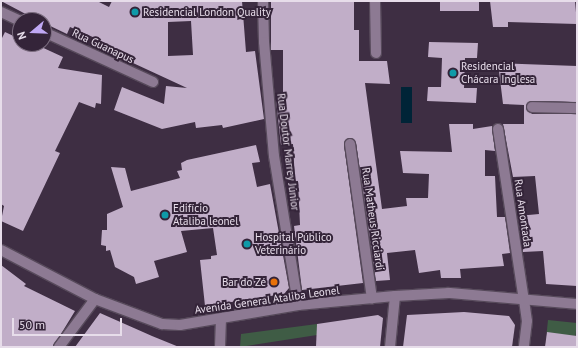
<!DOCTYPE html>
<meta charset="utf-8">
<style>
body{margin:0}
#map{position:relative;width:578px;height:348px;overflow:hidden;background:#3e2e43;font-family:"PT Sans",sans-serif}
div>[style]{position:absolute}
.green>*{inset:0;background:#3f5c45;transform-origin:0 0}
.water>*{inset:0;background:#002437;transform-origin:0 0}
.building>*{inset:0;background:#c1aec8;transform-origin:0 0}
.roads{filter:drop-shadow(1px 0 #574a5b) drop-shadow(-1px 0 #574a5b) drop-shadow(0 1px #574a5b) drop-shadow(0 -1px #574a5b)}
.street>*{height:10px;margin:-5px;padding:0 5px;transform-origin:5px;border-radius:5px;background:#8d7a93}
.secondary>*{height:10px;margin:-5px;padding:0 5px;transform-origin:5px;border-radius:5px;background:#8d7a93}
.dots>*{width:11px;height:11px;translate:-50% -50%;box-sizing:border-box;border:2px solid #342439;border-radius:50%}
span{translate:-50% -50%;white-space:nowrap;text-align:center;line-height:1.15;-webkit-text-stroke:4px #342439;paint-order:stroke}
.poi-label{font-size:11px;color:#e7ddea}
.left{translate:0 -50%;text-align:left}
.right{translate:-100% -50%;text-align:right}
.street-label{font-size:11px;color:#e7ddea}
.frame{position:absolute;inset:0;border:2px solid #e7ddea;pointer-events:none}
.north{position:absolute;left:12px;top:12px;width:40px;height:40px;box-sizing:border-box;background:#342439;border:1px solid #7c6e80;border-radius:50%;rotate:251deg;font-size:11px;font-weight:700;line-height:16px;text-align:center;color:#e7ddea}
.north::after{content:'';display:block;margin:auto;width:14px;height:18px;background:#c0a8f4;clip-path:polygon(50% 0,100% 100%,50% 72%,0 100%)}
.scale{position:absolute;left:12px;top:318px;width:110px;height:18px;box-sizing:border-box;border:2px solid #e7ddea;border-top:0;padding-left:5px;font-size:12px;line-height:14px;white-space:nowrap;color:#e7ddea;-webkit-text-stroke:3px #342439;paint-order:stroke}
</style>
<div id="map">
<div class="green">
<i style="left:548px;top:320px;width:29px;height:13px;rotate:6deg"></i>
<i style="clip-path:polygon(317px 324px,317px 335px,240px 347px,241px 334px)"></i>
</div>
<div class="water">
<i style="left:401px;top:87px;width:11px;height:36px"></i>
</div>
<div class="building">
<i style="clip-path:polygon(evenodd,1px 1px,97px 1px,109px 7px,112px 1px,242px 1px,246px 52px,255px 51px,264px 119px,223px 128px,222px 125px,196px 128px,195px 122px,162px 129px,114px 110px,122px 87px,164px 104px,166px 86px,187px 88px,92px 44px,95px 38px,70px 27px,67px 34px,44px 23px,44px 20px,37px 20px,1px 1px,191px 21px,193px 55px,168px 56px,168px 22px,191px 21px)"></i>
<i style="clip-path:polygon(271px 1px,354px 1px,354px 30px,359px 30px,359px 61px,387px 61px,390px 84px,365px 83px,382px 209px,407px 206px,406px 198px,428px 198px,429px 174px,403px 173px,400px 151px,452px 152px,449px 124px,473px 124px,473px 129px,492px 126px,495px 151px,485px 150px,485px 176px,495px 176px,497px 217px,505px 217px,510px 253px,502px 254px,504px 266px,460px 269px,461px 278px,441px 278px,440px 270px,419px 273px,415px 250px,387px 253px,390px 280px,376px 281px,356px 143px,349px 138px,344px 145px,363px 283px,302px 290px,294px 226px,300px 225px,298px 181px,295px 181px,293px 144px,281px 145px,276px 100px,283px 100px,283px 50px,271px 50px)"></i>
<i style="left:440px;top:1px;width:39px;height:10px"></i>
<i style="clip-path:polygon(490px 1px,575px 1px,577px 24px,508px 22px,508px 27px,493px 27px)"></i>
<i style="clip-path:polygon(5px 32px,20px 39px,20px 44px,37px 45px,63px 57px,58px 68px,102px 75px,101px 104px,96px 103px,95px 108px,79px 102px,55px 151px,60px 153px,23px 231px,1px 221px,4px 206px,1px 204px,1px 40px)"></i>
<i style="clip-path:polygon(429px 42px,478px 43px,477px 58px,465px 58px,464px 88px,477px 88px,476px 103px,427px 101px,428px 87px,441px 87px,442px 58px,428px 57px)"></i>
<i style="clip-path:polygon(498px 63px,577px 66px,577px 102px,532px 101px,526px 107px,532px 114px,577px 114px,577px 286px,546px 284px,543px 251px,523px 252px,518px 216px,539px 214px,535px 176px,513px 177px,503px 124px,524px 124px,524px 105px,503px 104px)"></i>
<i style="clip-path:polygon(256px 145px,260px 162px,252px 163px,257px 187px,270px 184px,289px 288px,284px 294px,205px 306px,200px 260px,211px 259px,211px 256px,217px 255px,213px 228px,181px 231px,187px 252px,154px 261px,159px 277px,136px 284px,134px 277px,115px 267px,110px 250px,106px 251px,106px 246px,101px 245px,102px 230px,107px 230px,107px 214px,123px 207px,111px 167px,125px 168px,131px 191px,180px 178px,177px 171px,182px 170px,181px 163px,187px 160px)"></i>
<i style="clip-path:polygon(1px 265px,26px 284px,24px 286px,75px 311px,53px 347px,1px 347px)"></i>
<i style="clip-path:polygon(464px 312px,509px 316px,515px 325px,512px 347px,403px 347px,407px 315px)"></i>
<i style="clip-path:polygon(100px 313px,152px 336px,179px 347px,75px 347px)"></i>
<i style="clip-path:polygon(378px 315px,383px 318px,380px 347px,316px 347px,317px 324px)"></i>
<i style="clip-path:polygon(547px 332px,577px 336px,577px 347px,545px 347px)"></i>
</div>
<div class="roads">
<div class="street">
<i style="left:263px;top:1px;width:41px;rotate:88.6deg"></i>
<i style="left:264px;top:42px;width:114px;rotate:85deg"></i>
<i style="left:274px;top:156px;width:151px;rotate:80.8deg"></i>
<i style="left:375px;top:1px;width:52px;rotate:88.9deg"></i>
<i style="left:1px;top:12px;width:21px;rotate:25deg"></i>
<i style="left:44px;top:32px;width:120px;rotate:24.6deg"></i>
<i style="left:532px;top:107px;width:45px;rotate:1.3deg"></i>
<i style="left:498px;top:129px;width:173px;rotate:81.4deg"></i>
<i style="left:524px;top:300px;width:21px;rotate:82deg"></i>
<i style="left:527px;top:321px;width:26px;rotate:97deg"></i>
<i style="left:350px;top:144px;width:156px;rotate:81.9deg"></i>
<i style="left:59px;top:347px;width:60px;rotate:-53.1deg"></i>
<i style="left:220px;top:347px;width:27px;rotate:-88deg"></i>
<i style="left:390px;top:347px;width:51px;rotate:-84.4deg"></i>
</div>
<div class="secondary">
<i style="left:1px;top:250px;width:106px;rotate:27.5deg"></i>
<i style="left:95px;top:299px;width:72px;rotate:20.5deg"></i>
<i style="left:162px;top:324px;width:18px;rotate:3deg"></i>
<i style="left:180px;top:325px;width:120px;rotate:-9.6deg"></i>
<i style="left:298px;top:305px;width:97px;rotate:-5.3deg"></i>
<i style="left:395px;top:296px;width:54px;rotate:-3.2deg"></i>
<i style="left:449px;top:293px;width:128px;rotate:4.9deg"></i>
</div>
</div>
<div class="dots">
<i style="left:135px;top:12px;background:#0f9aa8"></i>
<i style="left:453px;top:73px;background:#0f9aa8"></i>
<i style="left:165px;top:215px;background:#0f9aa8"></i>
<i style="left:247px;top:244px;background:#0f9aa8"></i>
<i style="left:274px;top:282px;background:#e8710a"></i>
</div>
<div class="poi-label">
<span class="left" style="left:143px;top:12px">Residencial London Quality</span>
<span class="left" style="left:461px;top:73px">Residencial<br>Chácara Inglesa</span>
<span class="left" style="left:173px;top:215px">Edifício<br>Ataliba leonel</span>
<span class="left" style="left:255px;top:244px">Hospital Público<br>Veterinário</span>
<span class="right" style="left:266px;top:282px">Bar do Zé</span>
</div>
<div class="street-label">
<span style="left:103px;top:46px;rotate:25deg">Rua Guanapus</span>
<span style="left:288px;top:152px;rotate:83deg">Rua Doutor Marrey Júnior</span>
<span style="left:523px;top:213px;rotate:82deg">Rua Amontada</span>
<span style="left:373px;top:219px;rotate:82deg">Rua Matheus Ricciardi</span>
<span style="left:267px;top:300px;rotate:-8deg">Avenida General Ataliba Leonel</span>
</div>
<div class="frame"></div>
<div class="north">N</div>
<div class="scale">50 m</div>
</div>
